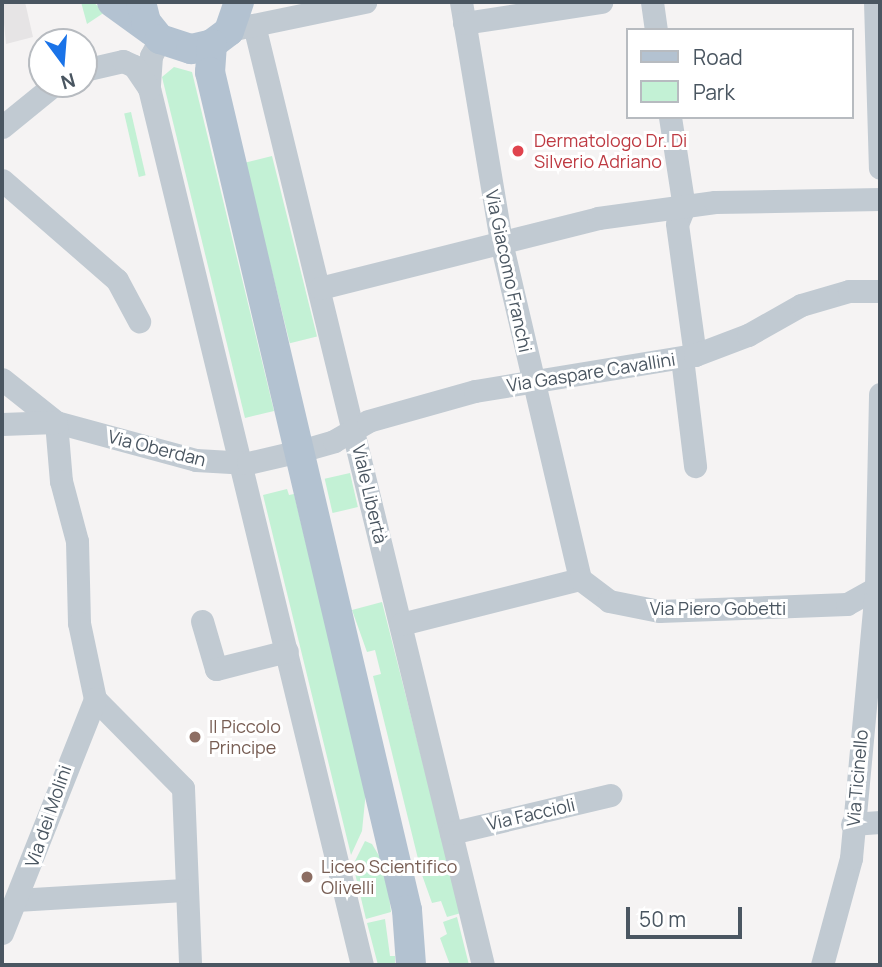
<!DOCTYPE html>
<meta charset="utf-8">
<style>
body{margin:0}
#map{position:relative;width:882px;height:967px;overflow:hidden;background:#f5f3f3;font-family:Manrope,sans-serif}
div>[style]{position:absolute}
.education>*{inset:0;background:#e6e4e5}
.green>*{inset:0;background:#c3f1d5;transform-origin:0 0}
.minor>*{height:23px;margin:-11.5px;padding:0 11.5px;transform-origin:11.5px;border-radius:11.5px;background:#c1cad2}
.major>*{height:30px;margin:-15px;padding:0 15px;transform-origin:15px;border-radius:15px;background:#b3c2d1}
.dots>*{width:19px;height:19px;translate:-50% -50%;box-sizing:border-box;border:4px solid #fff;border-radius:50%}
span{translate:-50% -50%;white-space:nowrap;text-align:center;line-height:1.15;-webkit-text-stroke:6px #fff;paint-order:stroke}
.health-label{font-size:18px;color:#be3a42}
.left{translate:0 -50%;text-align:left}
.street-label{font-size:18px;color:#4a5661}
.education-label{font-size:18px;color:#785e54}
.frame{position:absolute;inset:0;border:4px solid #4a5661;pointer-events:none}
.legend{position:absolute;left:626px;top:28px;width:228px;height:91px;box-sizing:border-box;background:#fff;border:2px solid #b7bbc0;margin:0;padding:9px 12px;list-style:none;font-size:21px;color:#4a5661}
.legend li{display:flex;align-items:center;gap:14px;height:35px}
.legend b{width:35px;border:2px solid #b7bbc0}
.north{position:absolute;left:28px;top:28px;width:70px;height:70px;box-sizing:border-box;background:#fff;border:2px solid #b7bbc0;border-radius:50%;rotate:164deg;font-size:19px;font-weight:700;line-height:28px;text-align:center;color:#4a5661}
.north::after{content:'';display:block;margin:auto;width:24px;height:32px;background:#1a73e8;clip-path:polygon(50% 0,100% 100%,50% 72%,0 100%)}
.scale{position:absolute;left:626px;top:907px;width:116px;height:32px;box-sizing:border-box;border:4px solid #4a5661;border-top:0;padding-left:9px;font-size:21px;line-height:24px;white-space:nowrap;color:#4a5661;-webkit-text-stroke:5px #fff;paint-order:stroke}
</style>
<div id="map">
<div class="education">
<i style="clip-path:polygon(2px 2px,25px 2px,33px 37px,6px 44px)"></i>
</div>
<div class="green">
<i style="clip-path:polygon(81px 2px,93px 2px,105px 12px,87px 24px)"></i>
<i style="clip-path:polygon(174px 67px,192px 72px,274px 411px,245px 418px,162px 77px)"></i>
<i style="left:131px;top:112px;width:65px;height:7px;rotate:77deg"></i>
<i style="left:272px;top:156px;width:186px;height:28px;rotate:76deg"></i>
<i style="left:350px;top:473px;width:35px;height:26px;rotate:77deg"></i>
<i style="clip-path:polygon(287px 489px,289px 495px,294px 494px,366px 791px,362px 831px,351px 855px,263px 495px)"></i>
<i style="clip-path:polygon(382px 602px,461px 913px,447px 917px,441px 901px,432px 903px,422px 875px,373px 676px,381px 674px,375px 650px,367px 652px,352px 610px)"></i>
<i style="clip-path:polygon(365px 841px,372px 844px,385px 866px,391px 912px,366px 919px,353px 865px)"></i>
<i style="clip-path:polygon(457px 917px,469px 965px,450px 965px,440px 938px,447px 934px,443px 922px)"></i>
<i style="clip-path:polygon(385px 919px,390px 956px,395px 956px,395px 965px,378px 965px,367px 923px)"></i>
</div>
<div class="minor">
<i style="left:461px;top:2px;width:243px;rotate:80.5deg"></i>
<i style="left:501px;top:242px;width:346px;rotate:76.8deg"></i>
<i style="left:652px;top:2px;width:28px;rotate:82deg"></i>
<i style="left:875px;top:2px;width:166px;rotate:88.3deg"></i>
<i style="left:464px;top:23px;width:139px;rotate:-8.7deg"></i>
<i style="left:254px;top:25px;width:967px;rotate:76.31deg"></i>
<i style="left:239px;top:28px;width:129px;rotate:-11.7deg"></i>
<i style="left:160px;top:39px;width:19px;rotate:118deg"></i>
<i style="left:151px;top:56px;width:32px;rotate:94deg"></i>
<i style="left:149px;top:88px;width:902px;rotate:76.35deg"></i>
<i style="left:84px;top:70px;width:40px;rotate:-13deg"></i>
<i style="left:123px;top:61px;width:12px;rotate:24deg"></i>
<i style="left:134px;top:66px;width:27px;rotate:56deg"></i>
<i style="left:670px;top:117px;width:91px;rotate:81.2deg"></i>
<i style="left:684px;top:207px;width:18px;rotate:112deg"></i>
<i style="left:677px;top:224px;width:132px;rotate:82.2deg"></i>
<i style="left:2px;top:127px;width:68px;rotate:-39.1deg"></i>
<i style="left:2px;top:180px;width:152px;rotate:41deg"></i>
<i style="left:117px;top:280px;width:47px;rotate:61.8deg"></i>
<i style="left:320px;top:288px;width:287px;rotate:-14.1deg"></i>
<i style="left:598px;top:218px;width:118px;rotate:-7.8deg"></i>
<i style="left:715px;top:202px;width:165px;rotate:-1deg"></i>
<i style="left:682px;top:358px;width:109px;rotate:83.1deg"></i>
<i style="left:2px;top:379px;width:69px;rotate:38.5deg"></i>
<i style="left:56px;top:422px;width:145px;rotate:15.2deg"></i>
<i style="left:196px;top:460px;width:52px;rotate:3.3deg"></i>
<i style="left:248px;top:463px;width:53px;rotate:-13deg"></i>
<i style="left:300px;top:451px;width:35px;rotate:-16deg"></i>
<i style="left:334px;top:441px;width:39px;rotate:-30deg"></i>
<i style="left:368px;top:421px;width:111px;rotate:-15.7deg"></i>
<i style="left:475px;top:391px;width:223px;rotate:-9.3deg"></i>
<i style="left:695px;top:355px;width:57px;rotate:-20.7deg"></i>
<i style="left:748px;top:335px;width:61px;rotate:-29.5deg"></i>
<i style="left:801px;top:305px;width:50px;rotate:-16.3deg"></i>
<i style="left:849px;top:291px;width:31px"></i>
<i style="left:56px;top:422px;width:59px;rotate:85.2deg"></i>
<i style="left:61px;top:481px;width:62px;rotate:75.1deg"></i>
<i style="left:77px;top:541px;width:82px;rotate:88.6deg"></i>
<i style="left:79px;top:623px;width:78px;rotate:78.1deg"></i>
<i style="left:95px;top:699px;width:125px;rotate:45.3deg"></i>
<i style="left:183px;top:788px;width:177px;rotate:87.7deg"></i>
<i style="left:2px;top:424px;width:54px;rotate:-2.1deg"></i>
<i style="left:202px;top:621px;width:50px;rotate:73.7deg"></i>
<i style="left:216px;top:669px;width:73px;rotate:-14.2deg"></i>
<i style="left:401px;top:624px;width:185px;rotate:-14.1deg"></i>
<i style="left:580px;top:579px;width:36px;rotate:37deg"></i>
<i style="left:609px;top:601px;width:51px;rotate:11.3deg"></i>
<i style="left:659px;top:611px;width:188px;rotate:-2.1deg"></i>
<i style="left:847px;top:604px;width:38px;rotate:-29deg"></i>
<i style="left:852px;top:824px;width:28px;rotate:-4deg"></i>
<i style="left:451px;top:833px;width:164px;rotate:-13.4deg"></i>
<i style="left:16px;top:900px;width:168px;rotate:-3.4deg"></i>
<i style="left:2px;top:933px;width:252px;rotate:-68.3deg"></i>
<i style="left:822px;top:965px;width:111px;rotate:-74.8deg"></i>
<i style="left:851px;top:858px;width:272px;rotate:-84.7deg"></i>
<i style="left:876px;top:587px;width:193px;rotate:-88.8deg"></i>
</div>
<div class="major">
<i style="left:112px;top:2px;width:49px;rotate:35.9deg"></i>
<i style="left:141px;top:2px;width:21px;rotate:76deg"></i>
<i style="left:146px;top:22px;width:22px;rotate:51deg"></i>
<i style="left:160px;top:39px;width:33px;rotate:18deg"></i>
<i style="left:191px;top:49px;width:22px;rotate:-13deg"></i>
<i style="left:212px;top:44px;width:21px;rotate:-37deg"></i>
<i style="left:229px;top:31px;width:31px;rotate:-71deg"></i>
<i style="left:212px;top:44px;width:28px;rotate:94deg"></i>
<i style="left:210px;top:72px;width:861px;rotate:76.77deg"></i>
<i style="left:407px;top:910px;width:55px;rotate:85.8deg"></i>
</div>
<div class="dots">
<i style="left:518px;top:151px;background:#e0444e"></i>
<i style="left:195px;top:737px;background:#8d6e63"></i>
<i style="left:307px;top:877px;background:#8d6e63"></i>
</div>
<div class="health-label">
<span class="left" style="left:534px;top:151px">Dermatologo Dr. Di<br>Silverio Adriano</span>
</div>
<div class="street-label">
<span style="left:509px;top:271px;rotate:78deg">Via Giacomo Franchi</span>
<span style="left:591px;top:372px;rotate:-9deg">Via Gaspare Cavallini</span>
<span style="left:157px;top:448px;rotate:14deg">Via Oberdan</span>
<span style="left:370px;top:494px;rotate:77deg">Viale Libertà</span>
<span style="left:718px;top:608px">Via Piero Gobetti</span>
<span style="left:857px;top:778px;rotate:-85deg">Via Ticinello</span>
<span style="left:531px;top:814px;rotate:-13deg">Via Faccioli</span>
<span style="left:48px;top:816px;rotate:-71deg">Via dei Molini</span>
</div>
<div class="education-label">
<span class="left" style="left:209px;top:737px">Il Piccolo<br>Principe</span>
<span class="left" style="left:321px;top:877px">Liceo Scientifico<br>Olivelli</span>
</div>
<div class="frame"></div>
<ul class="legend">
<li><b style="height:9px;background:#b3c2d1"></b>Road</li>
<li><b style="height:19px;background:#c3f1d5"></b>Park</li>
</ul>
<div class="north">N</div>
<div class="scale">50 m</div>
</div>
